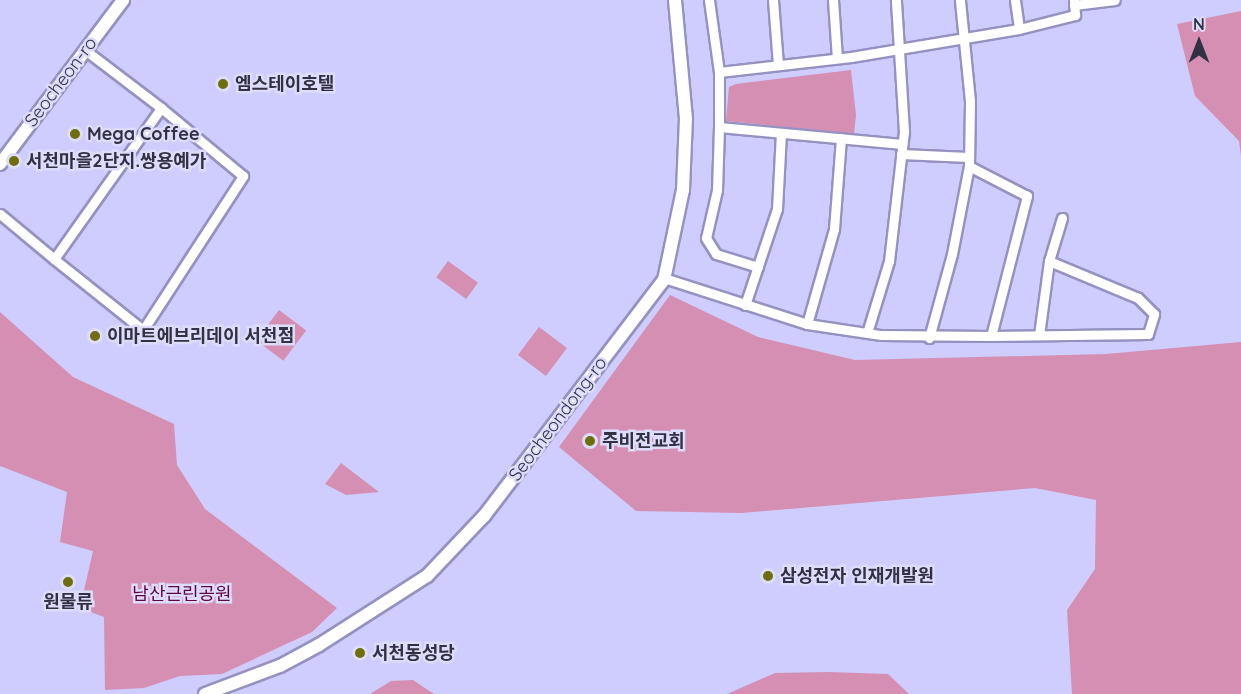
<!DOCTYPE html>
<meta charset="utf-8">
<style>
body{margin:0}
#map{position:relative;width:1241px;height:694px;overflow:hidden;background:#cfccfe;font-family:Quicksand,"Noto Sans KR",sans-serif}
div>[style]{position:absolute}
.green>*{inset:0;background:#d48fb3;transform-origin:0 0}
.roads{filter:drop-shadow(2px 0 #9592c1) drop-shadow(-2px 0 #9592c1) drop-shadow(0 2px #9592c1) drop-shadow(0 -2px #9592c1)}
.minor>*{height:9px;margin:-4.5px;padding:0 4.5px;transform-origin:4.5px;border-radius:4.5px;background:#fff}
.tertiary>*{height:12px;margin:-6px;padding:0 6px;transform-origin:6px;border-radius:6px;background:#fff}
.dots>*{width:16px;height:16px;translate:-50% -50%;box-sizing:border-box;border:3px solid #dddcfa;border-radius:50%}
span{translate:-50% -50%;white-space:nowrap;text-align:center;line-height:1.15;-webkit-text-stroke:5px #dddcfa;paint-order:stroke}
.street-label{font-size:18px;color:#323144}
.poi-label{font-size:18px;color:#323144;font-weight:700}
.left{translate:0 -50%;text-align:left}
.park-label{font-size:18px;color:#610442}
.north{position:absolute;left:1169px;top:12px;width:60px;height:60px;-webkit-text-stroke:4px #dddcfa;paint-order:stroke;rotate:0deg;font-size:16px;font-weight:700;line-height:24px;text-align:center;color:#323144}
.north::after{content:'';display:block;margin:auto;width:21px;height:27px;background:#323144;clip-path:polygon(50% 0,100% 100%,50% 72%,0 100%)}
</style>
<div id="map">
<div class="green">
<i style="clip-path:polygon(1241px 11px,1241px 156px,1239px 141px,1195px 96px,1177px 24px)"></i>
<i style="clip-path:polygon(851px 70px,856px 115px,854px 134px,726px 121px,729px 87px,736px 84px)"></i>
<i style="left:448px;top:261px;width:37px;height:20px;rotate:36deg"></i>
<i style="clip-path:polygon(670px 295px,758px 337px,855px 360px,1106px 354px,1241px 342px,1241px 694px,1072px 694px,1067px 610px,1095px 569px,1096px 500px,1035px 488px,742px 513px,636px 511px,559px 447px)"></i>
<i style="left:279px;top:310px;width:34px;height:38px;rotate:37deg"></i>
<i style="clip-path:polygon(0 312px,73px 377px,174px 424px,177px 465px,205px 509px,337px 608px,312px 632px,222px 674px,180px 676px,144px 688px,105px 690px,104px 617px,80px 608px,93px 551px,60px 542px,67px 492px,0 466px)"></i>
<i style="left:539px;top:327px;width:35px;height:35px;rotate:37deg"></i>
<i style="clip-path:polygon(341px 463px,379px 492px,346px 495px,325px 484px)"></i>
<i style="clip-path:polygon(829px 672px,888px 674px,909px 694px,727px 694px,775px 673px)"></i>
<i style="clip-path:polygon(413px 680px,434px 694px,370px 694px,391px 681px)"></i>
</div>
<div class="roads">
<div class="minor">
<i style="left:709px;top:0;width:73px;rotate:82.1deg"></i>
<i style="left:719px;top:72px;width:55px;rotate:90deg"></i>
<i style="left:719px;top:127px;width:63px;rotate:91.8deg"></i>
<i style="left:717px;top:190px;width:49px;rotate:102.9deg"></i>
<i style="left:706px;top:238px;width:19px;rotate:58deg"></i>
<i style="left:716px;top:254px;width:44px;rotate:17.2deg"></i>
<i style="left:773px;top:0;width:65px;rotate:85.6deg"></i>
<i style="left:833px;top:0;width:58px;rotate:86.1deg"></i>
<i style="left:1015px;top:0;width:29px;rotate:82deg"></i>
<i style="left:1074px;top:5px;width:41px;rotate:-7deg"></i>
<i style="left:85px;top:50px;width:96px;rotate:37.3deg"></i>
<i style="left:719px;top:72px;width:133px;rotate:-6.5deg"></i>
<i style="left:851px;top:57px;width:170px;rotate:-9.5deg"></i>
<i style="left:1019px;top:29px;width:58px;rotate:-14deg"></i>
<i style="left:1075px;top:15px;width:15px;rotate:-94deg"></i>
<i style="left:719px;top:127px;width:184px;rotate:5.3deg"></i>
<i style="left:901px;top:154px;width:67px;rotate:2.6deg"></i>
<i style="left:0;top:214px;width:70px;rotate:39.8deg"></i>
<i style="left:54px;top:259px;width:114px;rotate:38.6deg"></i>
<i style="left:143px;top:330px;width:184px;rotate:-57deg"></i>
<i style="left:243px;top:176px;width:107px;rotate:-140.3deg"></i>
<i style="left:161px;top:108px;width:185px;rotate:125.3deg"></i>
<i style="left:664px;top:278px;width:150px;rotate:17.8deg"></i>
<i style="left:807px;top:324px;width:75px;rotate:8.5deg"></i>
<i style="left:881px;top:335px;width:110px;rotate:0.5deg"></i>
<i style="left:991px;top:336px;width:145px;rotate:-75.6deg"></i>
<i style="left:1027px;top:196px;width:65px;rotate:-152.7deg"></i>
<i style="left:745px;top:305px;width:101px;rotate:-71.6deg"></i>
<i style="left:777px;top:209px;width:76px;rotate:-87deg"></i>
<i style="left:807px;top:324px;width:99px;rotate:-74.1deg"></i>
<i style="left:834px;top:229px;width:91px;rotate:-85.6deg"></i>
<i style="left:867px;top:333px;width:75px;rotate:-73deg"></i>
<i style="left:889px;top:261px;width:130px;rotate:-83.4deg"></i>
<i style="left:904px;top:132px;width:132px;rotate:-93.5deg"></i>
<i style="left:1039px;top:335px;width:75px;rotate:-82.3deg"></i>
<i style="left:1049px;top:261px;width:45px;rotate:-73.2deg"></i>
<i style="left:991px;top:336px;width:157px;rotate:-0.7deg"></i>
<i style="left:1148px;top:334px;width:21px;rotate:-73deg"></i>
<i style="left:1154px;top:314px;width:23px;rotate:-135deg"></i>
<i style="left:1138px;top:298px;width:96px;rotate:-157.4deg"></i>
<i style="left:929px;top:338px;width:87px;rotate:-74.7deg"></i>
<i style="left:952px;top:254px;width:90px;rotate:-79.1deg"></i>
<i style="left:969px;top:166px;width:65px;rotate:-89.1deg"></i>
<i style="left:970px;top:101px;width:101px;rotate:-95.7deg"></i>
</div>
<div class="tertiary">
<i style="left:0;top:164px;width:205px;rotate:-53.1deg"></i>
<i style="left:205px;top:694px;width:80px;rotate:-20.5deg"></i>
<i style="left:280px;top:666px;width:44px;rotate:-28.3deg"></i>
<i style="left:319px;top:645px;width:128px;rotate:-32.6deg"></i>
<i style="left:427px;top:576px;width:83px;rotate:-46.5deg"></i>
<i style="left:484px;top:516px;width:297px;rotate:-52.7deg"></i>
<i style="left:664px;top:280px;width:92px;rotate:-78.1deg"></i>
<i style="left:683px;top:190px;width:71px;rotate:-87.6deg"></i>
<i style="left:686px;top:119px;width:120px;rotate:-95.3deg"></i>
</div>
</div>
<div class="dots">
<i style="left:223px;top:84px;background:#706d0b"></i>
<i style="left:75px;top:134px;background:#706d0b"></i>
<i style="left:14px;top:161px;background:#706d0b"></i>
<i style="left:95px;top:336px;background:#706d0b"></i>
<i style="left:590px;top:441px;background:#706d0b"></i>
<i style="left:768px;top:576px;background:#706d0b"></i>
<i style="left:68px;top:582px;background:#706d0b"></i>
<i style="left:360px;top:653px;background:#706d0b"></i>
</div>
<div class="street-label">
<span style="left:61px;top:82px;rotate:-53deg">Seocheon-ro</span>
<span style="left:558px;top:419px;rotate:-53deg">Seocheondong-ro</span>
</div>
<div class="poi-label">
<span class="left" style="left:235px;top:84px">엠스테이호텔</span>
<span class="left" style="left:87px;top:134px">Mega Coffee</span>
<span class="left" style="left:26px;top:161px">서천마을2단지.쌍용예가</span>
<span class="left" style="left:107px;top:336px">이마트에브리데이 서천점</span>
<span class="left" style="left:602px;top:441px">주비전교회</span>
<span class="left" style="left:780px;top:576px">삼성전자 인재개발원</span>
<span style="left:68px;top:602px">원물류</span>
<span class="left" style="left:372px;top:653px">서천동성당</span>
</div>
<div class="park-label">
<span style="left:182px;top:594px">남산근린공원</span>
</div>
<div class="north">N</div>
</div>
